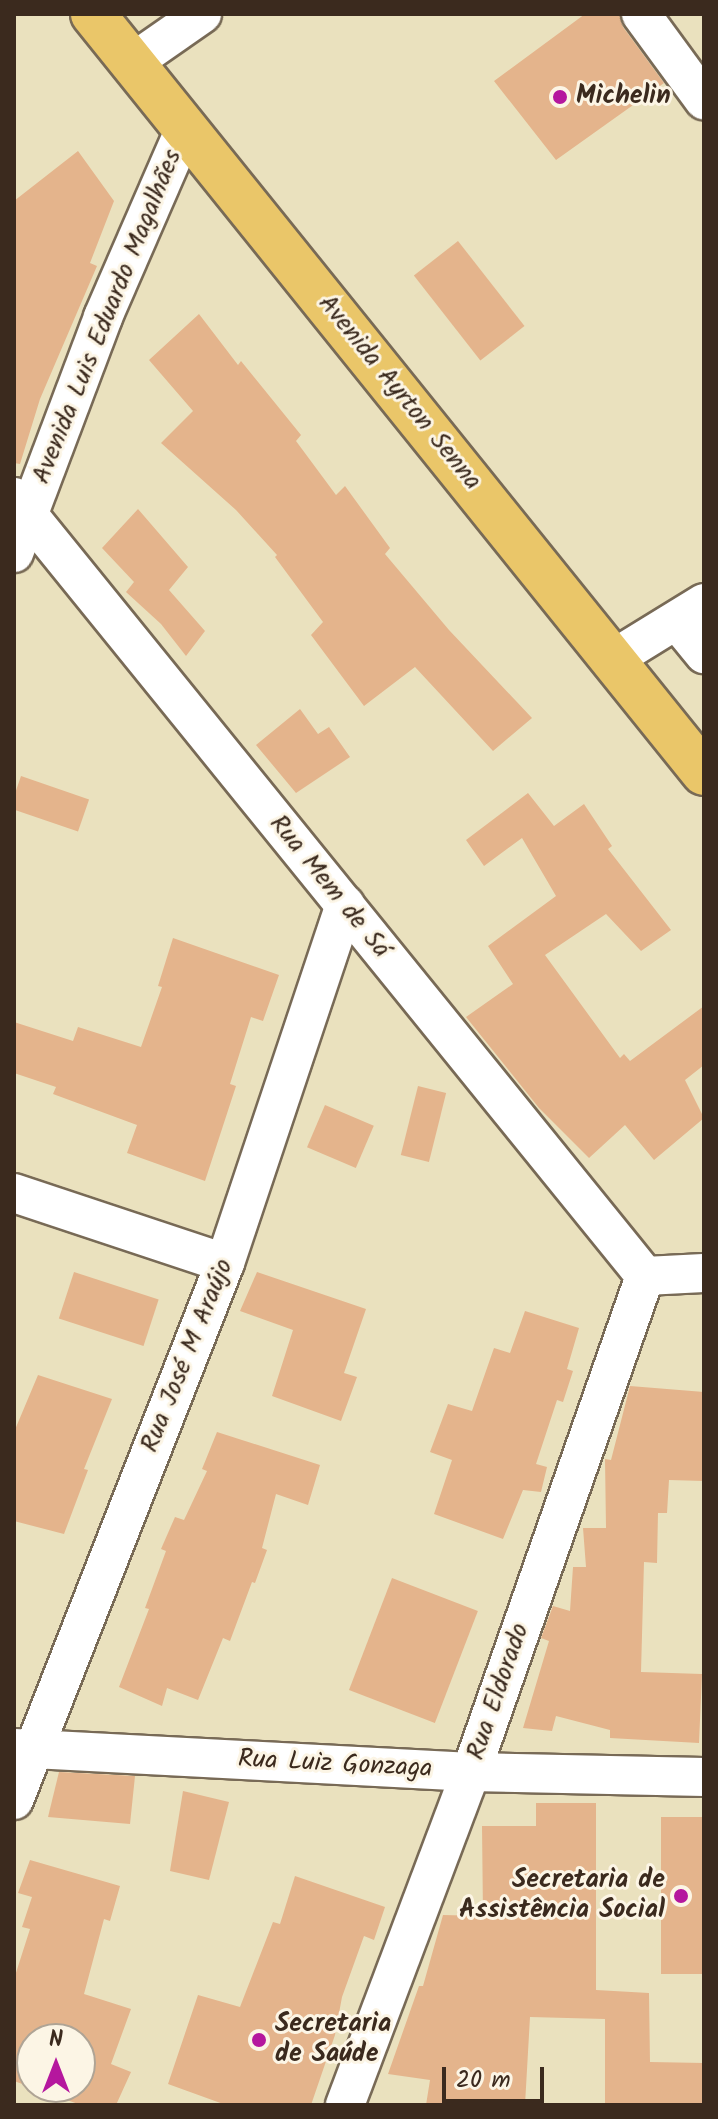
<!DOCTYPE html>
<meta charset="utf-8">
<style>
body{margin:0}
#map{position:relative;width:718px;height:2119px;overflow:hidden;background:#eae1be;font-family:Kalam,sans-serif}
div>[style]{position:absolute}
.building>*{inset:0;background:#e4b48c;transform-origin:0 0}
.roads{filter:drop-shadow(2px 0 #786a56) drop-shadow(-2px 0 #786a56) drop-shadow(0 2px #786a56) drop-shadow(0 -2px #786a56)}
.minor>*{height:38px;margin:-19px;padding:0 19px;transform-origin:19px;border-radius:19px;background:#fff}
.trunk>*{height:44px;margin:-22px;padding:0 22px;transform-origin:22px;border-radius:22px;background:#eac669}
.dots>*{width:22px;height:22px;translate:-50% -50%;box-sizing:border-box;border:4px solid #fcf5e5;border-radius:50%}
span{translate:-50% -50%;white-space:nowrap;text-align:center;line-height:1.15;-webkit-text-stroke:6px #fcf5e5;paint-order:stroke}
.poi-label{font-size:26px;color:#3b2a1e;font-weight:700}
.left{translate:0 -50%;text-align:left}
.right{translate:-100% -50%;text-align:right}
.street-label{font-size:26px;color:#3b2a1e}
.frame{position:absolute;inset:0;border:16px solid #3b2a1e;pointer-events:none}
.north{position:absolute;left:16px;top:2023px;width:80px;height:80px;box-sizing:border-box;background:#fcf5e5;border:2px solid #afa495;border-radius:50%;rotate:0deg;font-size:22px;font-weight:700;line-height:32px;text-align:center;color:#3b2a1e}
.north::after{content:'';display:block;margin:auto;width:28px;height:36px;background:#b5179e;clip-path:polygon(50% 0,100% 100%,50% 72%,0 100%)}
.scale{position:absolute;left:442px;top:2067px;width:102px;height:36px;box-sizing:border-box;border:4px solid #3b2a1e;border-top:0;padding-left:10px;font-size:24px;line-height:28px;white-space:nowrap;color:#3b2a1e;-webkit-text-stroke:6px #fcf5e5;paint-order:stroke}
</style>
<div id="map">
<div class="building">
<i style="clip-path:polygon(585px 14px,619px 14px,623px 27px,664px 83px,556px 160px,494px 81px)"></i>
<i style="clip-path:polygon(78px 151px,114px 201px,90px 263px,97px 266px,40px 399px,20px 464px,14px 463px,14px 201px)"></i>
<i style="left:458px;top:241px;width:108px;height:56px;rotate:52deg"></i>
<i style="clip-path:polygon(199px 314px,238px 365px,241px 361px,301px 435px,296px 441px,336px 495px,345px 486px,390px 548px,385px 554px,449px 630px,532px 718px,493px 751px,415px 667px,364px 706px,311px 635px,323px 622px,275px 557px,277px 555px,236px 510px,161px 443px,193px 411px,149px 360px)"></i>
<i style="clip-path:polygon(138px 509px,188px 567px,169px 590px,205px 631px,186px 656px,161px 624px,126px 592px,134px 582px,102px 548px)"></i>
<i style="clip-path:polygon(300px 709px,318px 734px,329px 727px,350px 757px,296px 793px,256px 745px)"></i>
<i style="left:21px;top:776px;width:72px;height:34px;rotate:19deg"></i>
<i style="clip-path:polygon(528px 793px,554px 826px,584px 804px,612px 846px,608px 849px,671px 930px,641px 951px,606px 914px,545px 955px,620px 1058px,624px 1054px,630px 1061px,704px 1006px,704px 1065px,685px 1080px,704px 1118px,654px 1160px,625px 1125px,589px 1158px,539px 1108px,466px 1017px,513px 984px,488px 946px,556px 896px,522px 838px,484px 866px,466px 840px)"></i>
<i style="clip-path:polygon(173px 938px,279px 975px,263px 1021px,251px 1017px,230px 1084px,236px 1086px,205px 1181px,127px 1153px,137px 1125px,53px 1094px,56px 1087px,14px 1073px,14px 1022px,73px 1041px,78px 1027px,141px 1047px,162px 987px,158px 986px)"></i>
<i style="left:418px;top:1086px;width:29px;height:71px;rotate:14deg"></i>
<i style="left:325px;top:1105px;width:53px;height:46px;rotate:23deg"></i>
<i style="left:74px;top:1272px;width:89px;height:49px;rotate:18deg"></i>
<i style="clip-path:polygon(257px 1272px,366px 1309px,344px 1373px,357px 1377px,341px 1421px,272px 1396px,293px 1330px,240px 1311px)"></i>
<i style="clip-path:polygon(525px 1311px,579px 1328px,567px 1369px,573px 1371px,563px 1402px,557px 1400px,536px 1464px,547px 1467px,541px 1492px,523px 1490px,503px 1539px,434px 1514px,452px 1460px,430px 1452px,448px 1404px,472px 1411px,494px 1348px,510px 1353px)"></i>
<i style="clip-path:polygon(38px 1375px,112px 1399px,84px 1469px,88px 1470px,64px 1534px,14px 1521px,14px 1432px)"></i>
<i style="clip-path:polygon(630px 1386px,704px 1392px,704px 1481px,669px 1480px,667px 1513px,658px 1513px,657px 1563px,644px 1562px,641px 1672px,702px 1674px,699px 1743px,610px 1738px,610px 1730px,556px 1716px,552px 1731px,523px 1728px,549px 1641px,541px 1638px,553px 1606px,570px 1611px,573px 1567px,586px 1567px,583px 1528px,606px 1528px,605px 1459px,611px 1460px)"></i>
<i style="clip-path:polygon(217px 1432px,320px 1465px,308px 1505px,276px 1494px,262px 1548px,267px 1550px,255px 1583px,252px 1582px,230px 1641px,223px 1638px,198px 1700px,167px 1688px,162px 1706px,119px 1687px,149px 1609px,145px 1608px,166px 1551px,161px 1549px,175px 1517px,184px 1520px,207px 1471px,202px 1469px)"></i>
<i style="left:392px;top:1578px;width:92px;height:120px;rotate:21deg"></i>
<i style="clip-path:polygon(59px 1772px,135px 1776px,130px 1824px,48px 1817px)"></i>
<i style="clip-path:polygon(183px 1791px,229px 1802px,209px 1880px,170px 1871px)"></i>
<i style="clip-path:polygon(536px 1803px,596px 1803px,596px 1990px,649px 1993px,650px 2062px,704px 2063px,704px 2105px,605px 2105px,605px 2019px,530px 2017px,525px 2105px,426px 2105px,430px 2080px,388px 2074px,419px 1986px,423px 1986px,443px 1915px,483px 1916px,482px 1826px,536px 1826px)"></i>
<i style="left:661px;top:1817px;width:43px;height:157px"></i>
<i style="clip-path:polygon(evenodd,30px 1860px,120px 1886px,110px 1921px,104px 1919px,84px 1994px,131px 2009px,111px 2064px,131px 2072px,116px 2105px,81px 2105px,14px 2081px,14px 1979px,30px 1929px,22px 1927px,32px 1897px,18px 1893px,30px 1860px,32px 2039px,80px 2039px,80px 2087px,32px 2087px,32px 2039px)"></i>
<i style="clip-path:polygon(295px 1876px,385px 1907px,374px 1940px,364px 1936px,342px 1997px,335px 2035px,311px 2105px,226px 2105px,168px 2084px,198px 1995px,240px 2007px,273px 1922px,280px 1924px)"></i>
</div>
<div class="roads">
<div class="minor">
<i style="left:641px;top:14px;width:107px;rotate:53.8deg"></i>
<i style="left:133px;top:62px;width:84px;rotate:-34.8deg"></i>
<i style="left:14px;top:497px;width:1002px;rotate:50.99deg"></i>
<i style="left:14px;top:553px;width:252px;rotate:-69.3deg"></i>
<i style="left:103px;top:317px;width:208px;rotate:-66.5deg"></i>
<i style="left:677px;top:621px;width:43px;rotate:50.7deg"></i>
<i style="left:613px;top:659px;width:107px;rotate:-31.6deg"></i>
<i style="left:14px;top:1193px;width:222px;rotate:18.4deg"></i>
<i style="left:645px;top:1276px;width:59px;rotate:-2.9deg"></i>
<i style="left:14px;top:1748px;width:458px;rotate:3deg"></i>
<i style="left:471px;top:1772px;width:233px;rotate:1.2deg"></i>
<i style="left:14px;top:1800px;width:577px;rotate:-68.55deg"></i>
<i style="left:225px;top:1263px;width:378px;rotate:-71.5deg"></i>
<i style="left:345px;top:2105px;width:356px;rotate:-69.3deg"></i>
<i style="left:471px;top:1772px;width:526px;rotate:-70.67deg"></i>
</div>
<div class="trunk">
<i style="left:93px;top:14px;width:974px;rotate:51.17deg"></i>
</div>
</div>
<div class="dots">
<i style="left:560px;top:97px;background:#b5179e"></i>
<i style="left:681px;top:1896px;background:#b5179e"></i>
<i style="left:259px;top:2040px;background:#b5179e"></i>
</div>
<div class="poi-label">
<span class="left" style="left:576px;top:97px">Michelin</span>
<span class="right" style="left:665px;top:1896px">Secretaria de<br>Assistência Social</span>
<span class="left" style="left:275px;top:2040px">Secretaria<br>de Saúde</span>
</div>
<div class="street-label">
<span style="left:108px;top:317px;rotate:-68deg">Avenida Luis Eduardo Magalhães</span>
<span style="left:399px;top:393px;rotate:51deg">Avenida Ayrton Senna</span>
<span style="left:329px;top:887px;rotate:51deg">Rua Mem de Sá</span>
<span style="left:188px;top:1356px;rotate:-68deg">Rua José M Araújo</span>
<span style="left:499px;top:1692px;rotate:-71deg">Rua Eldorado</span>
<span style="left:335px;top:1765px;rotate:3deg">Rua Luiz Gonzaga</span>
</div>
<div class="frame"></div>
<div class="north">N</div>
<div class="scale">20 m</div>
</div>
